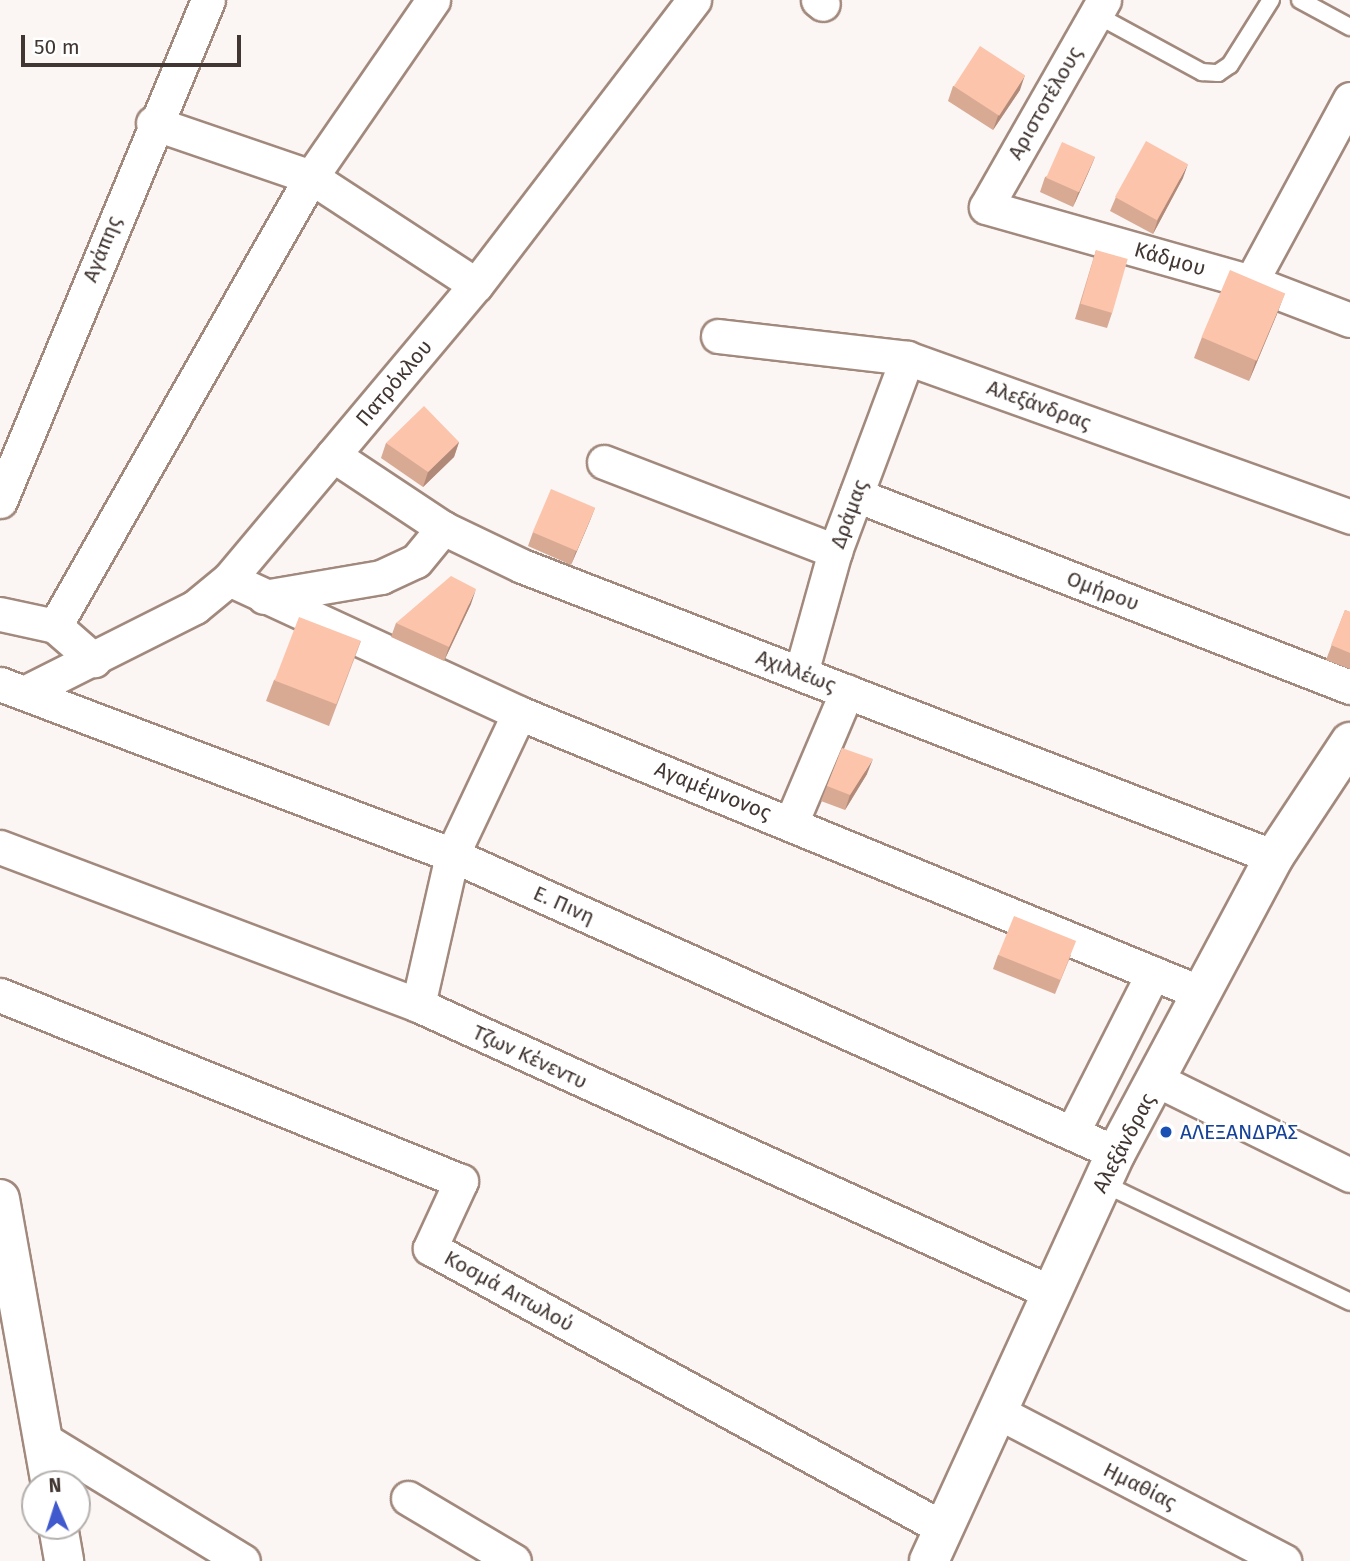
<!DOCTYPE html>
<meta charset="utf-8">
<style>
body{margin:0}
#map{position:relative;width:1350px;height:1561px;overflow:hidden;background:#fbf5f3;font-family:"Fira Sans",sans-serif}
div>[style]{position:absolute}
.roads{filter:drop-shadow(2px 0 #a2897d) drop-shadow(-2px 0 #a2897d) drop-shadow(0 2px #a2897d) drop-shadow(0 -2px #a2897d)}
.service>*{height:16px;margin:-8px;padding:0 8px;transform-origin:8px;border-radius:8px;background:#fff}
.minor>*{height:33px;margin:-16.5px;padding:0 16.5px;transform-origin:16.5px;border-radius:16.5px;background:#fff}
.tertiary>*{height:38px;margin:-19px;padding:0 19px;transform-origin:19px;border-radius:19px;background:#fff}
.wall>*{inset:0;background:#d8a993}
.shaded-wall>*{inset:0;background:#b08978}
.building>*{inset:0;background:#fbc4ab;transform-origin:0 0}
.dots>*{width:19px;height:19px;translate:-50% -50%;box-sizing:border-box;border:4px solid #fff;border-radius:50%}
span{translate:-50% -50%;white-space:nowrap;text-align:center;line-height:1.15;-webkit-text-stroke:5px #fff;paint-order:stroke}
.street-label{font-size:21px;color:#413632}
.transit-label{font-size:21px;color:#164399}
.left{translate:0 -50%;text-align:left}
.north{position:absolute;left:21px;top:1470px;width:70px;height:70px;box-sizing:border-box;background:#fff;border:2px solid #b3afad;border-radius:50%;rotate:357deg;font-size:19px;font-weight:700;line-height:28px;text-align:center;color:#413632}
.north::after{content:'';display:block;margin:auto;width:24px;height:32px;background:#405acd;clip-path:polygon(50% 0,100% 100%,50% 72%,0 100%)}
.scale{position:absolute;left:21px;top:35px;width:220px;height:32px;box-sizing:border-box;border:4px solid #413632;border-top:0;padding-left:9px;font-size:21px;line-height:24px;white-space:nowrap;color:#413632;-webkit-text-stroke:5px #fff;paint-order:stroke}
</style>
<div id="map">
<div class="roads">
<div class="service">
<i style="left:1300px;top:0;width:57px;rotate:28.4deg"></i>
<i style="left:1095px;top:14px;width:122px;rotate:28.5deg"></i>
<i style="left:1202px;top:72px;width:16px;rotate:4deg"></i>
<i style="left:1218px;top:73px;width:14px;rotate:-34deg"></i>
<i style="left:1230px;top:65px;width:77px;rotate:-57.8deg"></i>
<i style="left:1102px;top:1183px;width:275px;rotate:25.6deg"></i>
</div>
<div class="minor">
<i style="left:818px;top:0;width:6px;rotate:39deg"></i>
<i style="left:1104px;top:0;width:238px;rotate:119.7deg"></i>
<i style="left:986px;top:207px;width:275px;rotate:15.8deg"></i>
<i style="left:1251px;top:282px;width:106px;rotate:21deg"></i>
<i style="left:153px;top:123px;width:167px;rotate:18.9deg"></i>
<i style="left:311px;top:177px;width:197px;rotate:33.2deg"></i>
<i style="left:1251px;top:282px;width:208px;rotate:-61.6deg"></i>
<i style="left:718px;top:336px;width:190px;rotate:6.6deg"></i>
<i style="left:907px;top:358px;width:471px;rotate:19.7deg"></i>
<i style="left:333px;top:455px;width:132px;rotate:33.6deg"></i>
<i style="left:443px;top:528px;width:88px;rotate:25.7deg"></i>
<i style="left:522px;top:566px;width:806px;rotate:21.15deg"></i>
<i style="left:604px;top:462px;width:248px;rotate:21.1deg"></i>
<i style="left:856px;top:495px;width:530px;rotate:21.24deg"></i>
<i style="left:0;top:501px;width:542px;rotate:-67.45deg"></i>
<i style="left:229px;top:579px;width:319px;rotate:24.8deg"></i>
<i style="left:519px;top:713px;width:737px;rotate:22.32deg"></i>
<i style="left:264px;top:597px;width:119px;rotate:-9.7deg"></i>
<i style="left:381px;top:577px;width:38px;rotate:-25deg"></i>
<i style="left:416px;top:561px;width:43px;rotate:-50.7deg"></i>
<i style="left:0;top:614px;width:56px;rotate:12.3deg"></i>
<i style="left:55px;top:626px;width:52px;rotate:41.1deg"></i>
<i style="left:55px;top:626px;width:517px;rotate:-60.31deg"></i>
<i style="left:311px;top:177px;width:215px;rotate:-55.4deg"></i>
<i style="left:801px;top:673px;width:127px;rotate:-74.4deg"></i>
<i style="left:835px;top:551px;width:206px;rotate:-69.5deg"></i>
<i style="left:0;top:684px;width:483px;rotate:20.7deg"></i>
<i style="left:452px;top:855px;width:728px;rotate:24.17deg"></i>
<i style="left:28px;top:691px;width:187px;rotate:-26.7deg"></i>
<i style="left:195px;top:607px;width:44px;rotate:-39.5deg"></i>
<i style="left:229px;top:579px;width:384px;rotate:-50deg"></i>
<i style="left:476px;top:285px;width:359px;rotate:-52.6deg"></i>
<i style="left:791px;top:823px;width:143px;rotate:-67deg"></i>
<i style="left:0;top:847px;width:447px;rotate:20.7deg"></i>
<i style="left:418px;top:1005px;width:694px;rotate:24.42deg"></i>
<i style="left:0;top:995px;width:497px;rotate:22deg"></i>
<i style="left:461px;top:1181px;width:74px;rotate:114.8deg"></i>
<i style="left:430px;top:1248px;width:584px;rotate:28.63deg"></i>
<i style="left:418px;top:1005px;width:154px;rotate:-77.2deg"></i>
<i style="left:452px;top:855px;width:157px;rotate:-64.7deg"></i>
<i style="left:1157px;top:1080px;width:215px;rotate:26.2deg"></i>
<i style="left:1072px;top:1133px;width:179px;rotate:-63.1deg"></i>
<i style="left:996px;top:1411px;width:325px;rotate:27.5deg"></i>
<i style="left:43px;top:1439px;width:234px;rotate:31.4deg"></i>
<i style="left:408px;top:1498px;width:123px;rotate:30.7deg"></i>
</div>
<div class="tertiary">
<i style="left:0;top:1199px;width:290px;rotate:79.9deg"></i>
<i style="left:58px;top:1526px;width:36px;rotate:80deg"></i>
<i style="left:929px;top:1561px;width:449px;rotate:-65.4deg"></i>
<i style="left:1116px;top:1153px;width:336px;rotate:-61.9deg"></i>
<i style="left:1274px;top:857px;width:138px;rotate:-56.5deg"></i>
</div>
</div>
<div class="wall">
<i style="clip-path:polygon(953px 86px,1020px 90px,993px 130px,948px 101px)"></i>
<i style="clip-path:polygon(1095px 157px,1089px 171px,1073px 207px,1040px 192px,1045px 177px)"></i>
<i style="clip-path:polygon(1183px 178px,1153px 234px,1110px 211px,1116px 197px)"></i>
<i style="clip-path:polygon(1096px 250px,1112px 313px,1107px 328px,1075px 319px)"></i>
<i style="clip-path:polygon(1277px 314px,1249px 381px,1194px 358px,1202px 337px)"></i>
<i style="clip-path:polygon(459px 442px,454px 457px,423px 487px,381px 458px,386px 443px)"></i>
<i style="clip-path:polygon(595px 508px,571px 565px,528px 546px,533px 532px)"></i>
<i style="clip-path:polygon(471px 604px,444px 661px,391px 637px,396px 623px)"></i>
<i style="clip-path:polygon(1345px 610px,1350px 612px,1350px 669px,1326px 660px)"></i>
<i style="clip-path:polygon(361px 641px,329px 726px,266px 701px,274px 680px)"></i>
<i style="clip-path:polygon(842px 748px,867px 774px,845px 810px,821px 801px)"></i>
<i style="clip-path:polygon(998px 955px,1071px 955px,1055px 994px,993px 969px)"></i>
</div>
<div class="shaded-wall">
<i style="clip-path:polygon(1025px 75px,1020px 90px,993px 130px,998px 116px)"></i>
<i style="clip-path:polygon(1095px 157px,1089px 171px,1073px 207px,1078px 193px)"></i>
<i style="clip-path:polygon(1188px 164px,1183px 178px,1153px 234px,1158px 219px)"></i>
<i style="clip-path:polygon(1285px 293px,1277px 314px,1249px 381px,1256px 360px)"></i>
<i style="clip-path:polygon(459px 442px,454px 457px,423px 487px,428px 472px)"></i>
<i style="clip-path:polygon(595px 508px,589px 523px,571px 565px,576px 551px)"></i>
<i style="clip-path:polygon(476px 589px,471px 604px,444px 661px,449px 647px)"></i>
<i style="clip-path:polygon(873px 759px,867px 774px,845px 810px,850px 795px)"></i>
</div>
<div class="building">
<i style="left:980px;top:46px;width:54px;height:48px;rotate:33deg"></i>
<i style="left:1146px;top:141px;width:48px;height:64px;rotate:29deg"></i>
<i style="left:1062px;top:142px;width:36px;height:39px;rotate:24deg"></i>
<i style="left:1096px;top:250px;width:33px;height:56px;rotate:16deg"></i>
<i style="left:1230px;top:270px;width:60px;height:73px;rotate:23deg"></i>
<i style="clip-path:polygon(424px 406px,459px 442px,428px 472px,386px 443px)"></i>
<i style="left:551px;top:489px;width:48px;height:47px;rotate:23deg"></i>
<i style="clip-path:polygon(451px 576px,476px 589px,449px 647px,396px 623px)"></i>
<i style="clip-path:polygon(1345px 610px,1350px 612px,1350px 653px,1331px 645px)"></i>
<i style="left:299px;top:617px;width:66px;height:68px;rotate:21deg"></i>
<i style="clip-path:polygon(842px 748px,873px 759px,850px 795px,827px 786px)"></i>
<i style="left:1014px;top:916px;width:67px;height:42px;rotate:22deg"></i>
</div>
<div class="dots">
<i style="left:1166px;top:1132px;background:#1a4fb4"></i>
</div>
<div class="street-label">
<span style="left:1045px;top:103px;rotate:-60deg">Αριστοτέλους</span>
<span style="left:102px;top:249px;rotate:-68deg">Αγάπης</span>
<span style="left:1170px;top:259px;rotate:16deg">Κάδμου</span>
<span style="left:394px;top:383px;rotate:-50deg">Πατρόκλου</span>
<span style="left:1039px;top:405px;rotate:20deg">Αλεξάνδρας</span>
<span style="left:849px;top:514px;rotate:-70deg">Δράμας</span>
<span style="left:1103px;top:591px;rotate:21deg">Ομήρου</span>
<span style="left:796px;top:671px;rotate:21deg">Αχιλλέως</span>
<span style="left:713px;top:791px;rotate:22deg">Αγαμέμνονος</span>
<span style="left:564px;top:905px;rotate:24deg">Ε. Πινη</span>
<span style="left:530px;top:1057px;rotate:25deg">Τζων Κένεντυ</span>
<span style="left:1124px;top:1143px;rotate:-62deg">Αλεξάνδρας</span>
<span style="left:509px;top:1291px;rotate:29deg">Κοσμά Αιτωλού</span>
<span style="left:1140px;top:1486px;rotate:27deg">Ημαθίας</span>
</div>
<div class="transit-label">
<span class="left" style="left:1180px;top:1132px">ΑΛΕΞΑΝΔΡΑΣ</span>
</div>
<div class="north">N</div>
<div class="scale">50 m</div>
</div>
